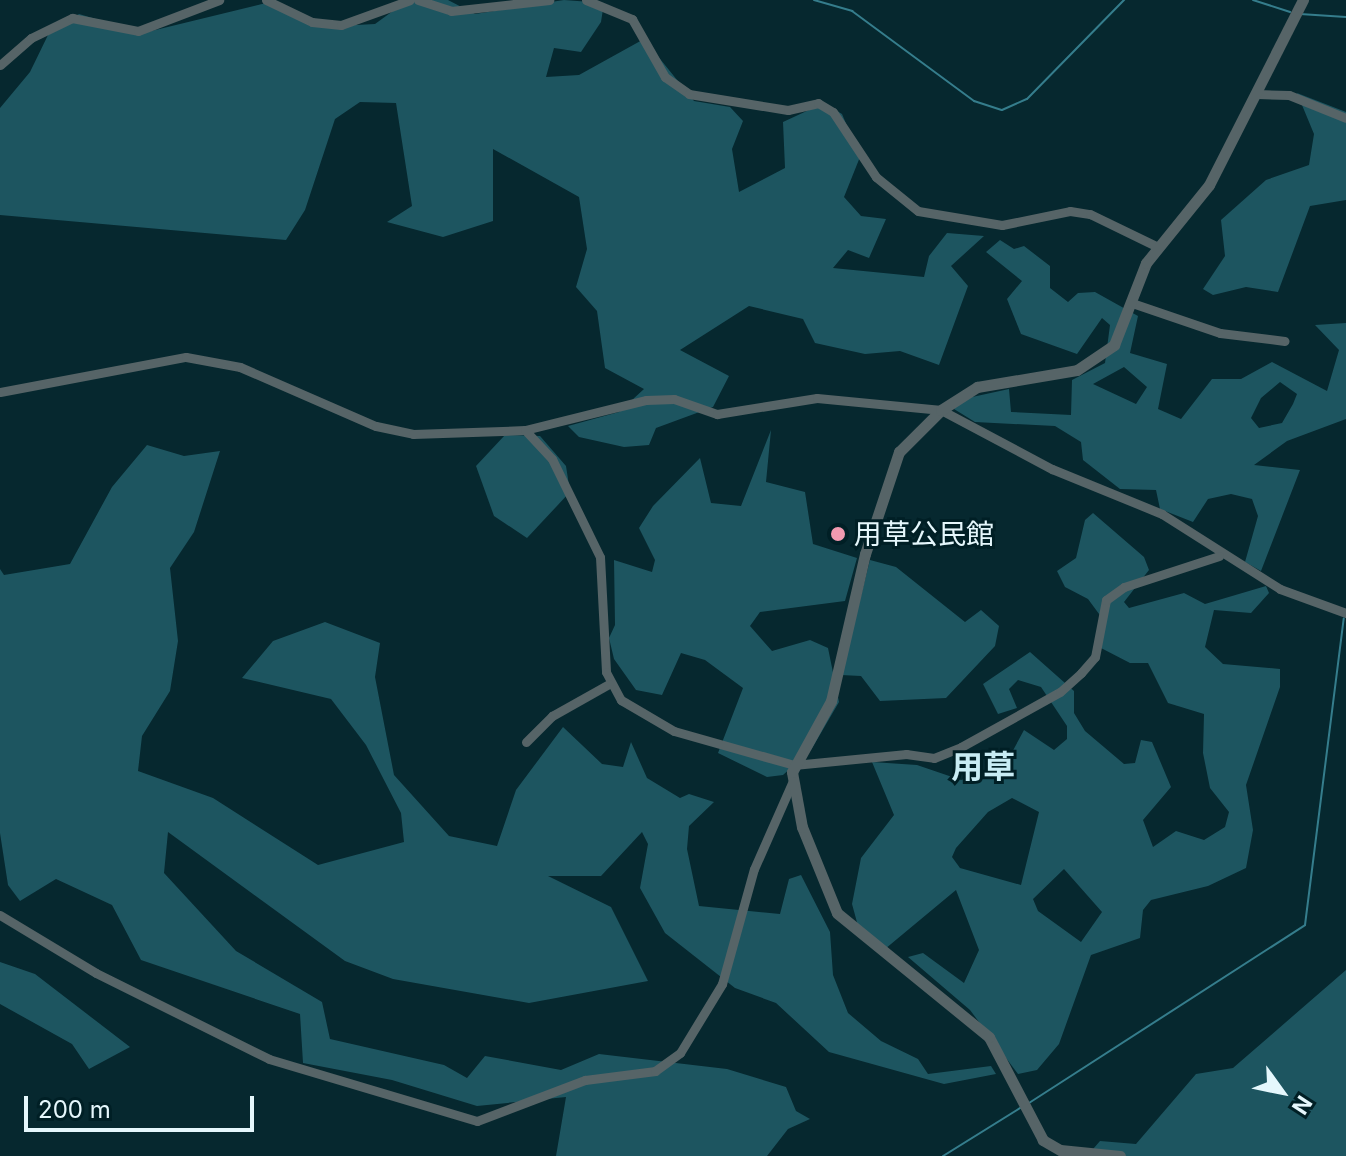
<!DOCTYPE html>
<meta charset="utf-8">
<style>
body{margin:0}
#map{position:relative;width:1346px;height:1156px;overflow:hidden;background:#06282f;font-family:Inter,"Noto Sans JP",sans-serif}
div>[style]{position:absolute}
.forest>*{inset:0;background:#1d5560}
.stream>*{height:2px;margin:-1px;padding:0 1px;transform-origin:1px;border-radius:1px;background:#357d8c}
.minor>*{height:9px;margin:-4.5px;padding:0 4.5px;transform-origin:4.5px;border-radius:4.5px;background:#566467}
.tertiary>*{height:11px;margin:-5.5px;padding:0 5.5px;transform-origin:5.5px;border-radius:5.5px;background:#566467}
.dots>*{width:22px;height:22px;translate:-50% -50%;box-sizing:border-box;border:4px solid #001f25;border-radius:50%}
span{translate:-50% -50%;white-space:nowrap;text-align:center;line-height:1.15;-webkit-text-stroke:6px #001f25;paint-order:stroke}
.poi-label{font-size:28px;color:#e5f7fc}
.left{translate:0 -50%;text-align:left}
.quarter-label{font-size:32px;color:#c8ecf4;font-weight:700}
.north{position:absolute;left:1242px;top:1052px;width:80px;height:80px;-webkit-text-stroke:6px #001f25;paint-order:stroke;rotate:123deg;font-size:22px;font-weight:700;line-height:32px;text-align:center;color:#e5f7fc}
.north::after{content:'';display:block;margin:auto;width:28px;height:36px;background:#e5f7fc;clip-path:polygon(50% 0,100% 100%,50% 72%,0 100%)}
.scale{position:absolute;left:24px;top:1096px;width:230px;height:36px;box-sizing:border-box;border:4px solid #e5f7fc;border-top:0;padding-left:10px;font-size:24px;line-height:28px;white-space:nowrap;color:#e5f7fc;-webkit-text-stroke:6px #001f25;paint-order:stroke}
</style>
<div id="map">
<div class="forest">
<i style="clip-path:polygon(408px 0,448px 0,475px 14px,564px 0,604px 3px,601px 22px,581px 52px,554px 48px,546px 77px,579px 75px,644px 39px,694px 101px,730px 107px,743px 121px,732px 149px,739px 192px,785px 168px,783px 122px,824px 103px,842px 114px,860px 157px,844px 197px,861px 216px,886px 219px,869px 258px,848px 250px,833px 268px,924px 277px,929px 256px,947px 233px,984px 236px,951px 266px,968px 286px,939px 365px,900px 351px,865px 354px,815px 343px,803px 319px,749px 306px,680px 350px,729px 376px,713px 407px,656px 428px,649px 445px,624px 447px,579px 437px,568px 426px,619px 412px,644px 389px,605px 368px,597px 311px,576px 287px,587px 249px,579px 197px,493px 149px,493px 221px,443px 237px,387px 222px,412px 206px,396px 103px,360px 102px,335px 119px,305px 210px,286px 240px,0 215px,0 108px,30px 72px,48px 35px,79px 14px,143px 33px,266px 3px,318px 27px,375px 24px)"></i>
<i style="clip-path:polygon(1297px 93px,1346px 112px,1346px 200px,1310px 206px,1278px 292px,1246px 287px,1213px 295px,1203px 289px,1225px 256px,1221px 220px,1266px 180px,1309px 165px,1314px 134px)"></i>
<i style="clip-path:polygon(evenodd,1000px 240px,1014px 249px,1024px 246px,1050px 266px,1050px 288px,1068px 302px,1078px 293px,1095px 292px,1138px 316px,1130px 353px,1167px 364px,1158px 409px,1181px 419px,1212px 379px,1241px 379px,1272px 362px,1327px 391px,1339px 350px,1315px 325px,1346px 323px,1346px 419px,1287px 441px,1254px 465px,1300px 470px,1261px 571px,1245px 562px,1258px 516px,1252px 499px,1231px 494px,1208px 499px,1193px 522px,1160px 509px,1156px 490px,1120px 489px,1083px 460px,1081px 442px,1055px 426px,975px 422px,954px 409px,963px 399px,1009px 389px,1011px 412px,1071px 415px,1072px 380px,1105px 363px,1110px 325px,1102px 318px,1077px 354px,1021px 334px,1007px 299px,1022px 281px,986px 252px,1000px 240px,1124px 367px,1147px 387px,1136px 404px,1093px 384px,1124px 367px,1000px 240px,1280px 382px,1297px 394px,1293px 404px,1282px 423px,1259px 428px,1251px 418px,1261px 398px,1280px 382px)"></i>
<i style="clip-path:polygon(771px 430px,766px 482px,805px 492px,813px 544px,857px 558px,845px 601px,760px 612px,750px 626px,772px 651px,810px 640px,828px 648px,839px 702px,811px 750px,783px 775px,767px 777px,718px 753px,743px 688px,705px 660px,681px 653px,662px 695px,636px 690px,614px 659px,609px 638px,615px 625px,614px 560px,652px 572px,655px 560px,639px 528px,653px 506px,700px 458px,711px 503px,741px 506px)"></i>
<i style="clip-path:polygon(505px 435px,540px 436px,566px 466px,570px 492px,527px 538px,494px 516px,476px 466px)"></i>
<i style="clip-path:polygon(147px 445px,184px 456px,220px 451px,194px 532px,170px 568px,178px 641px,170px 691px,142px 736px,138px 771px,213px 798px,318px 865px,404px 842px,401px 813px,366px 745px,331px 699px,242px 678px,273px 641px,325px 622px,380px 643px,375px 677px,394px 775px,449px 836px,497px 846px,516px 790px,563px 727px,602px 764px,623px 767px,631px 742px,647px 778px,680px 798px,689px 794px,714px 802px,689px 826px,687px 849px,699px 906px,780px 914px,789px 879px,801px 875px,830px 932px,833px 975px,848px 1013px,881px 1041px,918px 1059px,928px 1074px,991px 1066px,996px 1074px,944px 1084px,829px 1052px,776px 1003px,735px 988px,665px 933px,640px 888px,648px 844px,642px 832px,601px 876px,548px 876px,611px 907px,648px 981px,529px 1003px,393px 979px,345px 961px,168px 832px,164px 873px,236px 951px,322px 1002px,330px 1039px,444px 1065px,467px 1078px,485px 1056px,561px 1070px,599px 1054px,727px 1069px,786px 1087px,796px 1111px,810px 1119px,788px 1129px,767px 1156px,556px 1156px,566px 1097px,477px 1106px,392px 1080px,303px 1063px,300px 1014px,141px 960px,112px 905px,56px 879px,20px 901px,8px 885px,0 833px,0 569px,4px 575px,70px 564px,112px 487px)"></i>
<i style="clip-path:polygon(evenodd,1093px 513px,1144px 557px,1149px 570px,1124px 602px,1129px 608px,1184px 593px,1205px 604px,1266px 586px,1269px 593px,1251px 613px,1214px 610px,1205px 647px,1223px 664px,1280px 669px,1280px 687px,1246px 785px,1253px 830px,1246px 868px,1208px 886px,1151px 900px,1143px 910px,1140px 938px,1091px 955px,1059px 1044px,1037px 1070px,1018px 1074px,970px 1010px,908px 957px,923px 953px,964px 983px,979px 950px,956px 890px,885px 949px,858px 926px,852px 904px,861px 858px,894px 815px,872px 762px,917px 765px,961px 780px,1003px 769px,1024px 730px,1054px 750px,1067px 739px,1067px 726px,1041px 687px,1018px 680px,1009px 689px,1017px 708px,998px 714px,983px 684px,1030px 652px,1074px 691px,1074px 713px,1085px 731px,1124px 764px,1135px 763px,1141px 740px,1152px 742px,1171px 787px,1143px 820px,1153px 847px,1176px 831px,1204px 840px,1225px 827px,1229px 812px,1210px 788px,1203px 753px,1204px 714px,1168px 703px,1148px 663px,1130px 663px,1101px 648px,1102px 618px,1088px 599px,1065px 587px,1057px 571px,1076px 558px,1085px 520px,1093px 513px,1012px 798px,1039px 812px,1021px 885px,960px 868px,952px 857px,956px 848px,988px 812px,1012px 798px,1093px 513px,1064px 869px,1102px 912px,1081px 942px,1038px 911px,1033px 899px,1064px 869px)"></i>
<i style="clip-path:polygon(870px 560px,896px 567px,965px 622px,981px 610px,999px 626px,995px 646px,946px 698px,880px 701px,861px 676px,841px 675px)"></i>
<i style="clip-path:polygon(0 962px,35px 974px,130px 1047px,89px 1069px,72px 1044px,0 1004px)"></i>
<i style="clip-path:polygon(1346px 970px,1346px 1156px,1087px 1156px,1100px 1141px,1136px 1144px,1196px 1074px,1233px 1068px)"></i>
</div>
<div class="stream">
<i style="left:814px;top:0;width:40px;rotate:16deg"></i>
<i style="left:852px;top:11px;width:152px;rotate:36.4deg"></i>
<i style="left:974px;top:101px;width:29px;rotate:18deg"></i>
<i style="left:1002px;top:110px;width:27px;rotate:-24deg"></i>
<i style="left:1027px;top:99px;width:139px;rotate:-45.6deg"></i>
<i style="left:1253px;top:0;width:39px;rotate:18deg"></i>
<i style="left:1300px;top:14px;width:46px;rotate:3.7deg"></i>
<i style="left:1029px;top:1103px;width:328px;rotate:-32.8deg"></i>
<i style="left:1305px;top:925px;width:309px;rotate:-82.8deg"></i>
<i style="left:943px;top:1156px;width:91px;rotate:-31.9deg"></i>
</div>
<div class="minor">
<i style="left:266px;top:0;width:51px;rotate:25.6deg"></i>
<i style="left:312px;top:22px;width:29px;rotate:6deg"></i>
<i style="left:341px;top:25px;width:73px;rotate:-19.9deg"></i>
<i style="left:418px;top:0;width:35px;rotate:18deg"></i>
<i style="left:451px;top:11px;width:99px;rotate:-6.4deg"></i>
<i style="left:586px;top:0;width:50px;rotate:22.4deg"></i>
<i style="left:632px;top:19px;width:67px;rotate:60.4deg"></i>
<i style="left:665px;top:77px;width:29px;rotate:35deg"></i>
<i style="left:689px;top:94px;width:100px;rotate:9.2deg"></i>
<i style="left:788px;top:110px;width:31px;rotate:-13deg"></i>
<i style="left:818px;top:103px;width:17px;rotate:31deg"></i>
<i style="left:833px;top:112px;width:78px;rotate:56.5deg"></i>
<i style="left:876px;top:177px;width:54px;rotate:39deg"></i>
<i style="left:918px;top:211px;width:85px;rotate:9.5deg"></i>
<i style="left:1002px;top:225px;width:69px;rotate:-11.6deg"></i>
<i style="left:1070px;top:211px;width:20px;rotate:9deg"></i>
<i style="left:1090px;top:214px;width:73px;rotate:25.9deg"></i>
<i style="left:0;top:65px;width:41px;rotate:-41.1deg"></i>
<i style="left:31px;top:38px;width:46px;rotate:-26deg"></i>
<i style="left:72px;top:18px;width:67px;rotate:11.1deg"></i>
<i style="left:138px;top:31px;width:87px;rotate:-20.9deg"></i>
<i style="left:1257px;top:94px;width:32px;rotate:2deg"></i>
<i style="left:1289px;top:95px;width:61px;rotate:22deg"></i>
<i style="left:1132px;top:303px;width:93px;rotate:18.8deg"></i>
<i style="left:1220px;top:333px;width:65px;rotate:7deg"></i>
<i style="left:0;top:392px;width:189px;rotate:-10.7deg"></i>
<i style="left:186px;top:357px;width:55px;rotate:10.5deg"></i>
<i style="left:240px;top:367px;width:148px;rotate:23.5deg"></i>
<i style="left:376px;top:426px;width:38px;rotate:12deg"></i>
<i style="left:413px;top:434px;width:112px;rotate:-2deg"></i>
<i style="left:525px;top:430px;width:125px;rotate:-13.9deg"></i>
<i style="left:646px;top:400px;width:28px;rotate:-2deg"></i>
<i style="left:674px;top:399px;width:46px;rotate:19.2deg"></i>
<i style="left:717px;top:414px;width:101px;rotate:-9.1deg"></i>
<i style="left:817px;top:398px;width:125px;rotate:5.5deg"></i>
<i style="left:941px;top:410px;width:126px;rotate:28deg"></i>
<i style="left:1052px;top:469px;width:119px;rotate:22.2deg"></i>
<i style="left:1162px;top:514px;width:140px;rotate:32.4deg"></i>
<i style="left:1280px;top:589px;width:70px;rotate:20deg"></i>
<i style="left:525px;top:430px;width:40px;rotate:47deg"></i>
<i style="left:552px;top:459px;width:109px;rotate:63.9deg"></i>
<i style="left:600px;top:557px;width:115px;rotate:87deg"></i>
<i style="left:606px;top:672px;width:32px;rotate:62deg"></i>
<i style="left:621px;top:700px;width:61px;rotate:30.3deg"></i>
<i style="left:674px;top:731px;width:125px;rotate:15.8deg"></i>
<i style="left:794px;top:765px;width:113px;rotate:-5.6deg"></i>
<i style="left:906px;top:754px;width:28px;rotate:8deg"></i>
<i style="left:934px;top:758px;width:29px;rotate:-22deg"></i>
<i style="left:961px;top:747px;width:113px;rotate:-29.1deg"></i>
<i style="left:1060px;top:692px;width:28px;rotate:-42deg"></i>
<i style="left:1081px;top:673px;width:21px;rotate:-49deg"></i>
<i style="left:1095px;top:657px;width:58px;rotate:-79.1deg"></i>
<i style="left:1106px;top:600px;width:22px;rotate:-36deg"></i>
<i style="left:1124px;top:587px;width:100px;rotate:-18.1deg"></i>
<i style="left:526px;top:742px;width:37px;rotate:-45deg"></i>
<i style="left:552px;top:716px;width:65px;rotate:-29.3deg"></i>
<i style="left:0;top:915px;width:112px;rotate:31.1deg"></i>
<i style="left:96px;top:973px;width:193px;rotate:26.4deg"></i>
<i style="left:269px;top:1059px;width:217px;rotate:16.6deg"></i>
<i style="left:477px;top:1121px;width:116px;rotate:-20.8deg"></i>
<i style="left:585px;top:1080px;width:71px;rotate:-7.3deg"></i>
<i style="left:655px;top:1071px;width:31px;rotate:-36deg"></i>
<i style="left:680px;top:1053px;width:81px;rotate:-58.7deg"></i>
<i style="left:722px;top:984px;width:119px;rotate:-74.5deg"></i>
<i style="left:754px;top:869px;width:94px;rotate:-66.2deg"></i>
</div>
<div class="tertiary">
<i style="left:1120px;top:1156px;width:60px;rotate:-174.3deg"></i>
<i style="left:1060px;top:1150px;width:20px;rotate:-150deg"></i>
<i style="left:1043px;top:1140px;width:116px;rotate:-117.7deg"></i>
<i style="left:989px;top:1037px;width:196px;rotate:-140.8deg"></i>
<i style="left:837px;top:913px;width:93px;rotate:-112.1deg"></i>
<i style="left:802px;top:827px;width:56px;rotate:-100.3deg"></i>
<i style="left:792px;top:772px;width:81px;rotate:-61.2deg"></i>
<i style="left:831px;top:701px;width:151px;rotate:-77deg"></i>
<i style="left:865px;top:554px;width:108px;rotate:-71.6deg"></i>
<i style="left:899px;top:452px;width:59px;rotate:-45deg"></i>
<i style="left:941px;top:410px;width:43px;rotate:-32.6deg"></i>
<i style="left:977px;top:387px;width:101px;rotate:-9.6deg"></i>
<i style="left:1077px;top:370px;width:45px;rotate:-34deg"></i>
<i style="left:1114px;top:345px;width:88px;rotate:-68.7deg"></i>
<i style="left:1146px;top:263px;width:100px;rotate:-51.1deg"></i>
<i style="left:1209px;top:185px;width:208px;rotate:-63.1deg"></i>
</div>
<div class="dots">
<i style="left:838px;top:534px;background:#f19ab0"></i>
</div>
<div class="poi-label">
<span class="left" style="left:854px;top:534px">用草公民館</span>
</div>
<div class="quarter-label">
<span style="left:983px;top:767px">用草</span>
</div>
<div class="north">N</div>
<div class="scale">200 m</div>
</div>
